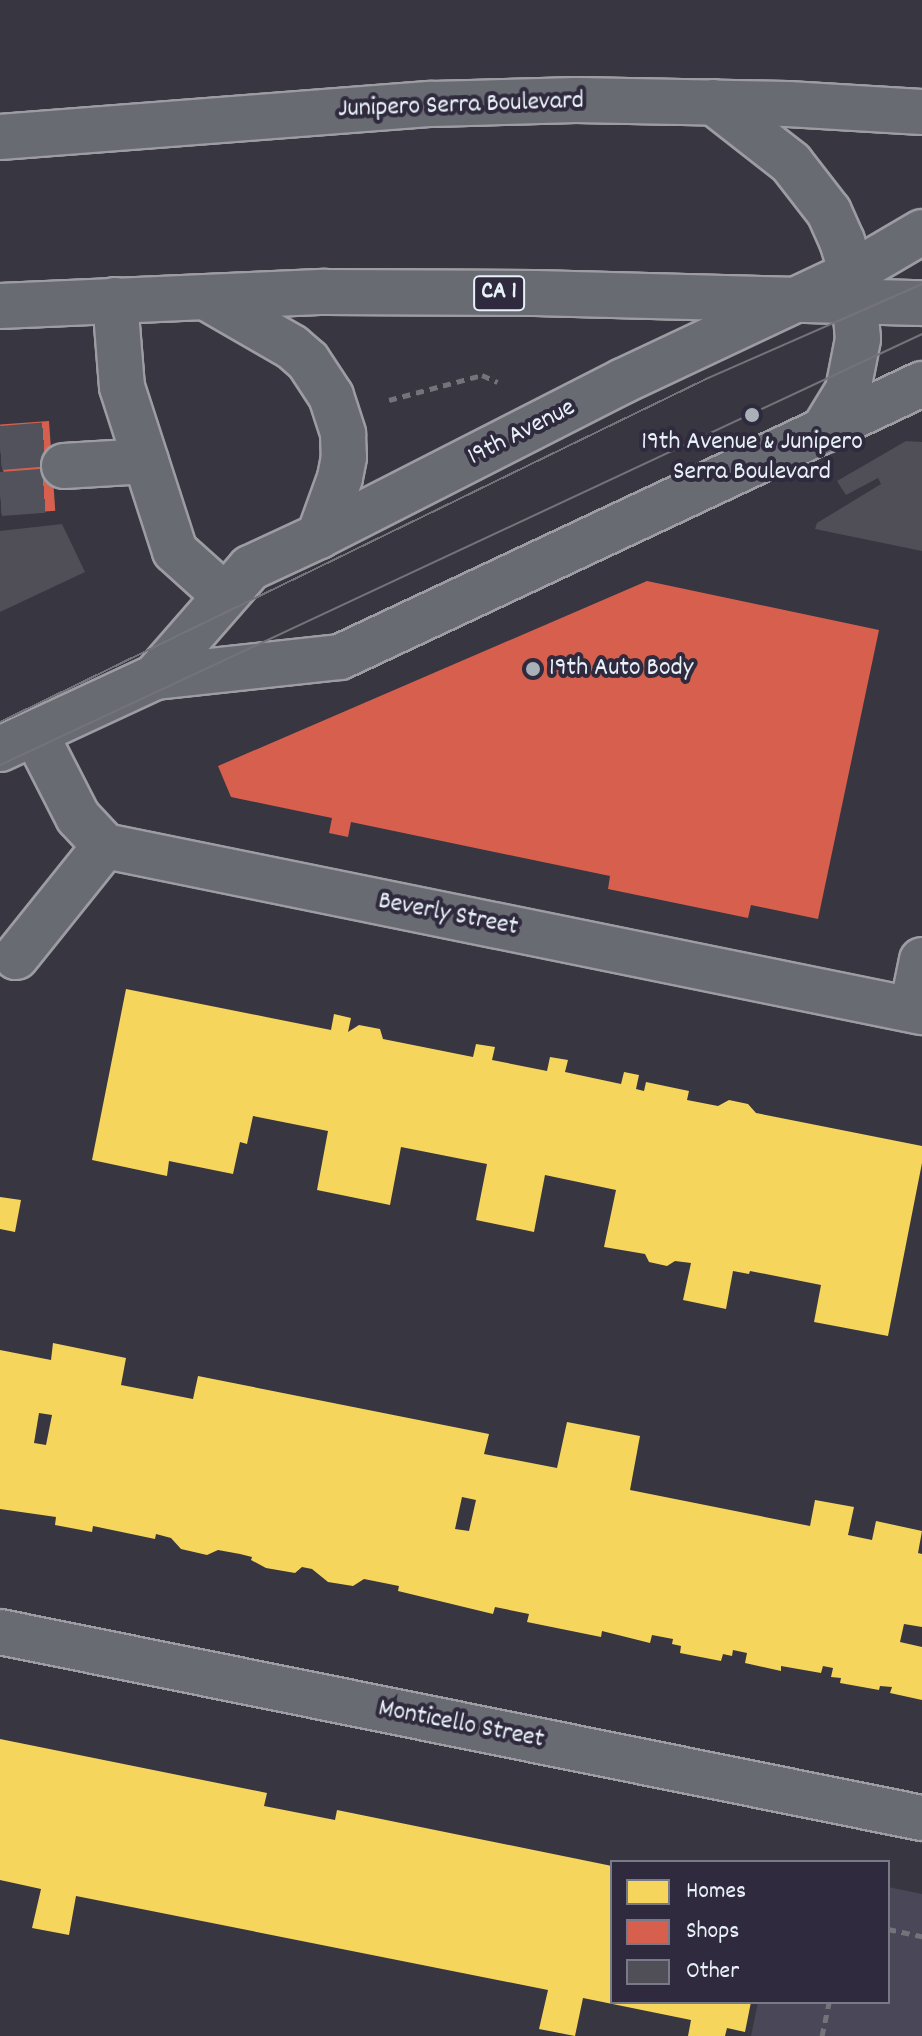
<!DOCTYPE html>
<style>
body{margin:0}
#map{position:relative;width:922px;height:2036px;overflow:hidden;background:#383640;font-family:Dekko,sans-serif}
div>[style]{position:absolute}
.green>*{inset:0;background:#4a4858}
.homes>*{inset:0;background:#f6d55c}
.shops>*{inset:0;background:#d6604d;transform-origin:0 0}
.building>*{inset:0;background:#504f57}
.minor-tunnel>*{height:44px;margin-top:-22px;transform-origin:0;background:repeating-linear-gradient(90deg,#52525c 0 44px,transparent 0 66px)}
.path>*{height:5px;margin-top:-2.5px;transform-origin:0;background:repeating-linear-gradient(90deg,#747379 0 8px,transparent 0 14px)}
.roads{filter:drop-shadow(2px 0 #9c9ca2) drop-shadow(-2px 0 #9c9ca2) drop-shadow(0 2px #9c9ca2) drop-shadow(0 -2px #9c9ca2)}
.minor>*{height:44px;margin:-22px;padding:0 22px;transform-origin:22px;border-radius:22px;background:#696b72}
.highway>*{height:44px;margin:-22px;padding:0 22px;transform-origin:22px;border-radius:22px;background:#696b72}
.tram>*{height:2px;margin:-1px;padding:0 1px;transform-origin:1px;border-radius:1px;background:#747379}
.dots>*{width:22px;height:22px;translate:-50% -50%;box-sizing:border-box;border:4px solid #2f2a3d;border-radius:50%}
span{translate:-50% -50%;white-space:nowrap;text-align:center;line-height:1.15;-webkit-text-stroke:8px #2f2a3d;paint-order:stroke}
.shield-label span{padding:2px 6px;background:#2f2a3d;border:2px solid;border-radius:6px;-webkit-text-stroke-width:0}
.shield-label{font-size:24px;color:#e8f1f8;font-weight:700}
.street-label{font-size:26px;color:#e8f1f8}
.poi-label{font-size:26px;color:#e8f1f8}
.left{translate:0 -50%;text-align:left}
.legend{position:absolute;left:610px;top:1860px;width:280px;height:144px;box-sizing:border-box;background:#2f2a3d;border:2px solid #797a88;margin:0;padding:10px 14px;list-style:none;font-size:24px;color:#e8f1f8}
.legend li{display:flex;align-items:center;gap:16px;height:40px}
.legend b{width:40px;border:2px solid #797a88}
</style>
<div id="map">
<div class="green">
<i style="clip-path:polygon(888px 1887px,922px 1894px,922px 2036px,751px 2036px,758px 2002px,888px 2002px)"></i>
</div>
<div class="homes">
<i style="clip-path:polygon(126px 989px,331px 1030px,334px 1014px,351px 1018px,348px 1032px,359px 1025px,380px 1029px,383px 1039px,473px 1057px,476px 1044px,495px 1047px,492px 1060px,547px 1071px,550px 1057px,568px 1060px,565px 1072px,621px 1084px,624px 1072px,639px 1075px,636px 1089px,644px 1091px,646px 1082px,689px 1091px,687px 1100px,718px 1106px,729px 1100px,748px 1104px,756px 1113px,922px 1146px,922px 1163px,888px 1336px,814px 1322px,821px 1285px,750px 1271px,749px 1274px,733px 1271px,726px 1309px,683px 1300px,691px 1263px,675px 1261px,667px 1266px,649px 1262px,645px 1254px,604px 1247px,616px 1190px,545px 1175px,534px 1232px,476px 1220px,487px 1164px,401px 1147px,390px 1205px,317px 1190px,328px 1131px,253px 1116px,247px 1144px,240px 1142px,233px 1174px,169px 1161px,167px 1176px,92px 1160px)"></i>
<i style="clip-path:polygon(0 1197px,21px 1200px,15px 1232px,0 1229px)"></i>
<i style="clip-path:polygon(evenodd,53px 1343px,126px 1358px,121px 1385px,193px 1399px,198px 1376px,489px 1434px,484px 1454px,557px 1468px,567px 1422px,640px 1436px,630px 1490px,810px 1526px,815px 1500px,854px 1507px,848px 1535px,872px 1540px,876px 1521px,922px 1531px,918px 1553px,922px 1554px,922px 1627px,904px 1624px,900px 1642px,922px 1647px,922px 1700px,890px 1693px,892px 1687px,880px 1686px,879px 1690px,840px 1683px,841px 1678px,831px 1677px,833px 1668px,823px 1666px,821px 1673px,781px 1666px,781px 1671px,745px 1663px,747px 1653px,733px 1650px,732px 1656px,723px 1654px,721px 1661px,680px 1653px,681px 1646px,672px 1644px,673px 1639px,652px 1635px,650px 1643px,602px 1631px,601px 1637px,527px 1622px,529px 1614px,495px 1607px,493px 1614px,398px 1591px,399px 1586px,364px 1579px,353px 1586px,328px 1582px,312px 1569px,302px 1567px,295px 1573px,266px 1568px,251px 1560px,252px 1557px,240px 1554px,218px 1550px,207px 1555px,181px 1549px,171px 1538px,156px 1534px,155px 1539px,93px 1526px,92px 1532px,55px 1525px,56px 1517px,0 1509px,0 1350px,51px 1360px,53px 1343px,39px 1413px,52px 1415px,46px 1445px,34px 1443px,39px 1413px,53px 1343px,462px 1497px,476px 1500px,469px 1531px,455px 1529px,462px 1497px)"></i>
<i style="clip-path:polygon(0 1739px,267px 1793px,264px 1806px,335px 1820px,337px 1810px,612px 1866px,612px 2002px,751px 2002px,745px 2032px,727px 2028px,725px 2036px,688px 2036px,691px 2020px,583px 1998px,575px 2036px,539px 2029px,548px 1990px,76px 1896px,69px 1935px,32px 1928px,41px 1889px,0 1880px)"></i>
</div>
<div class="shops">
<i style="left:49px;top:421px;width:90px;height:49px;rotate:86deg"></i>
<i style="clip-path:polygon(647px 581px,879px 630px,818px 919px,751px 905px,748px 918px,608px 889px,610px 876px,351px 822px,348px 837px,329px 833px,332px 818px,231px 797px,218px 766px)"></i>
</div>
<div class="building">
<i style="clip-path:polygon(906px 441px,922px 442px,922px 551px,815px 529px,817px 523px,881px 484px,878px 478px,846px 495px,837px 481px)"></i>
<i style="clip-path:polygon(62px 524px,85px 572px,0 612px,0 531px)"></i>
</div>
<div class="minor-tunnel">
<i style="left:0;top:448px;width:50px;rotate:-4.6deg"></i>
<i style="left:0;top:494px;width:54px;rotate:-4.2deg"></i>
</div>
<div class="path">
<i style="left:389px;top:400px;width:96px;rotate:-15deg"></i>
<i style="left:482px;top:375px;width:17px;rotate:24deg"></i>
<i style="left:888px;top:1929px;width:35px;rotate:12deg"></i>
<i style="left:822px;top:2036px;width:35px;rotate:-78deg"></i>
</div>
<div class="roads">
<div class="minor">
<i style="left:115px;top:300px;width:87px;rotate:85.4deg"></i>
<i style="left:122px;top:387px;width:172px;rotate:72.1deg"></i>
<i style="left:175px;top:551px;width:67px;rotate:42deg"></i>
<i style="left:64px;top:466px;width:82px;rotate:-3.5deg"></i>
<i style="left:155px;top:677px;width:145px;rotate:-48.9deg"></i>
<i style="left:250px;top:568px;width:76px;rotate:-24.9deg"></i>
<i style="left:319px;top:536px;width:341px;rotate:-27deg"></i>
<i style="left:623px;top:381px;width:253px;rotate:-25.2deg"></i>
<i style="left:852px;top:273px;width:81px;rotate:-30.4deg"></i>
<i style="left:35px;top:733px;width:94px;rotate:62.9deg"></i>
<i style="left:78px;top:817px;width:40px;rotate:47deg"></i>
<i style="left:105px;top:846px;width:834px;rotate:11.49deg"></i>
<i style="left:0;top:749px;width:171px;rotate:-24.9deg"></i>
<i style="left:155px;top:677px;width:186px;rotate:-6.2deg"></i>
<i style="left:340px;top:657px;width:643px;rotate:-25.13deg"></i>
<i style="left:16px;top:957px;width:142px;rotate:-51.3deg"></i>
<i style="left:912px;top:1009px;width:50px;rotate:-78.5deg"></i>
<i style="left:0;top:1632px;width:941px;rotate:11.41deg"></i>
</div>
<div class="highway">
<i style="left:713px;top:102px;width:99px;rotate:38deg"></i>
<i style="left:791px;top:163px;width:62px;rotate:52.2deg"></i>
<i style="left:829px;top:212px;width:32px;rotate:66deg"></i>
<i style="left:842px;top:241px;width:34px;rotate:73deg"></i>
<i style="left:852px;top:273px;width:66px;rotate:84.8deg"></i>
<i style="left:858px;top:339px;width:52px;rotate:101.1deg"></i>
<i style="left:848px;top:390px;width:48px;rotate:121.4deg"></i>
<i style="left:0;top:137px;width:433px;rotate:-4.4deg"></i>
<i style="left:432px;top:104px;width:144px;rotate:-1.6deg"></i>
<i style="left:576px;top:100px;width:212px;rotate:1.1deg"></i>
<i style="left:788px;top:104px;width:134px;rotate:3.4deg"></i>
<i style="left:205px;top:297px;width:100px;rotate:29.9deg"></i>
<i style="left:292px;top:347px;width:21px;rotate:41deg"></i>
<i style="left:308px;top:361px;width:42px;rotate:56.7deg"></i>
<i style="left:331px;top:396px;width:40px;rotate:72deg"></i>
<i style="left:343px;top:434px;width:23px;rotate:88deg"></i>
<i style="left:344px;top:457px;width:21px;rotate:101deg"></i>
<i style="left:340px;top:478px;width:62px;rotate:109.9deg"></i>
<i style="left:0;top:306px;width:325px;rotate:-2.5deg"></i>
<i style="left:325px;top:292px;width:210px;rotate:0.3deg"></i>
<i style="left:535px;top:293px;width:387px;rotate:1.5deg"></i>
</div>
</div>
<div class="tram">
<i style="left:0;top:722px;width:785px;rotate:-25.91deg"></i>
<i style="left:706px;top:379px;width:236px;rotate:-23.7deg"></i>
<i style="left:0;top:765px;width:1018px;rotate:-25.05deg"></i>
</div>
<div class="dots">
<i style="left:752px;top:415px;background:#aab0b8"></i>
<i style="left:533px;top:669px;background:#aab0b8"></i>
</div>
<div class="shield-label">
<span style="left:499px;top:293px">CA 1</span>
</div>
<div class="street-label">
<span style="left:461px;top:106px;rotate:-2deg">Junipero Serra Boulevard</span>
<span style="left:522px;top:433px;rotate:-27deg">19th Avenue</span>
<span style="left:448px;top:915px;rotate:11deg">Beverly Street</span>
<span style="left:461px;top:1725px;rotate:11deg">Monticello Street</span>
</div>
<div class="poi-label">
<span style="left:752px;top:458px">19th Avenue &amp; Junipero<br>Serra Boulevard</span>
<span class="left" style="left:549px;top:669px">19th Auto Body</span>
</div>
<ul class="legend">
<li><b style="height:22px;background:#f6d55c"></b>Homes</li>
<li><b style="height:22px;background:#d6604d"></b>Shops</li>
<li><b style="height:22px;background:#504f57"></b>Other</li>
</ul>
</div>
